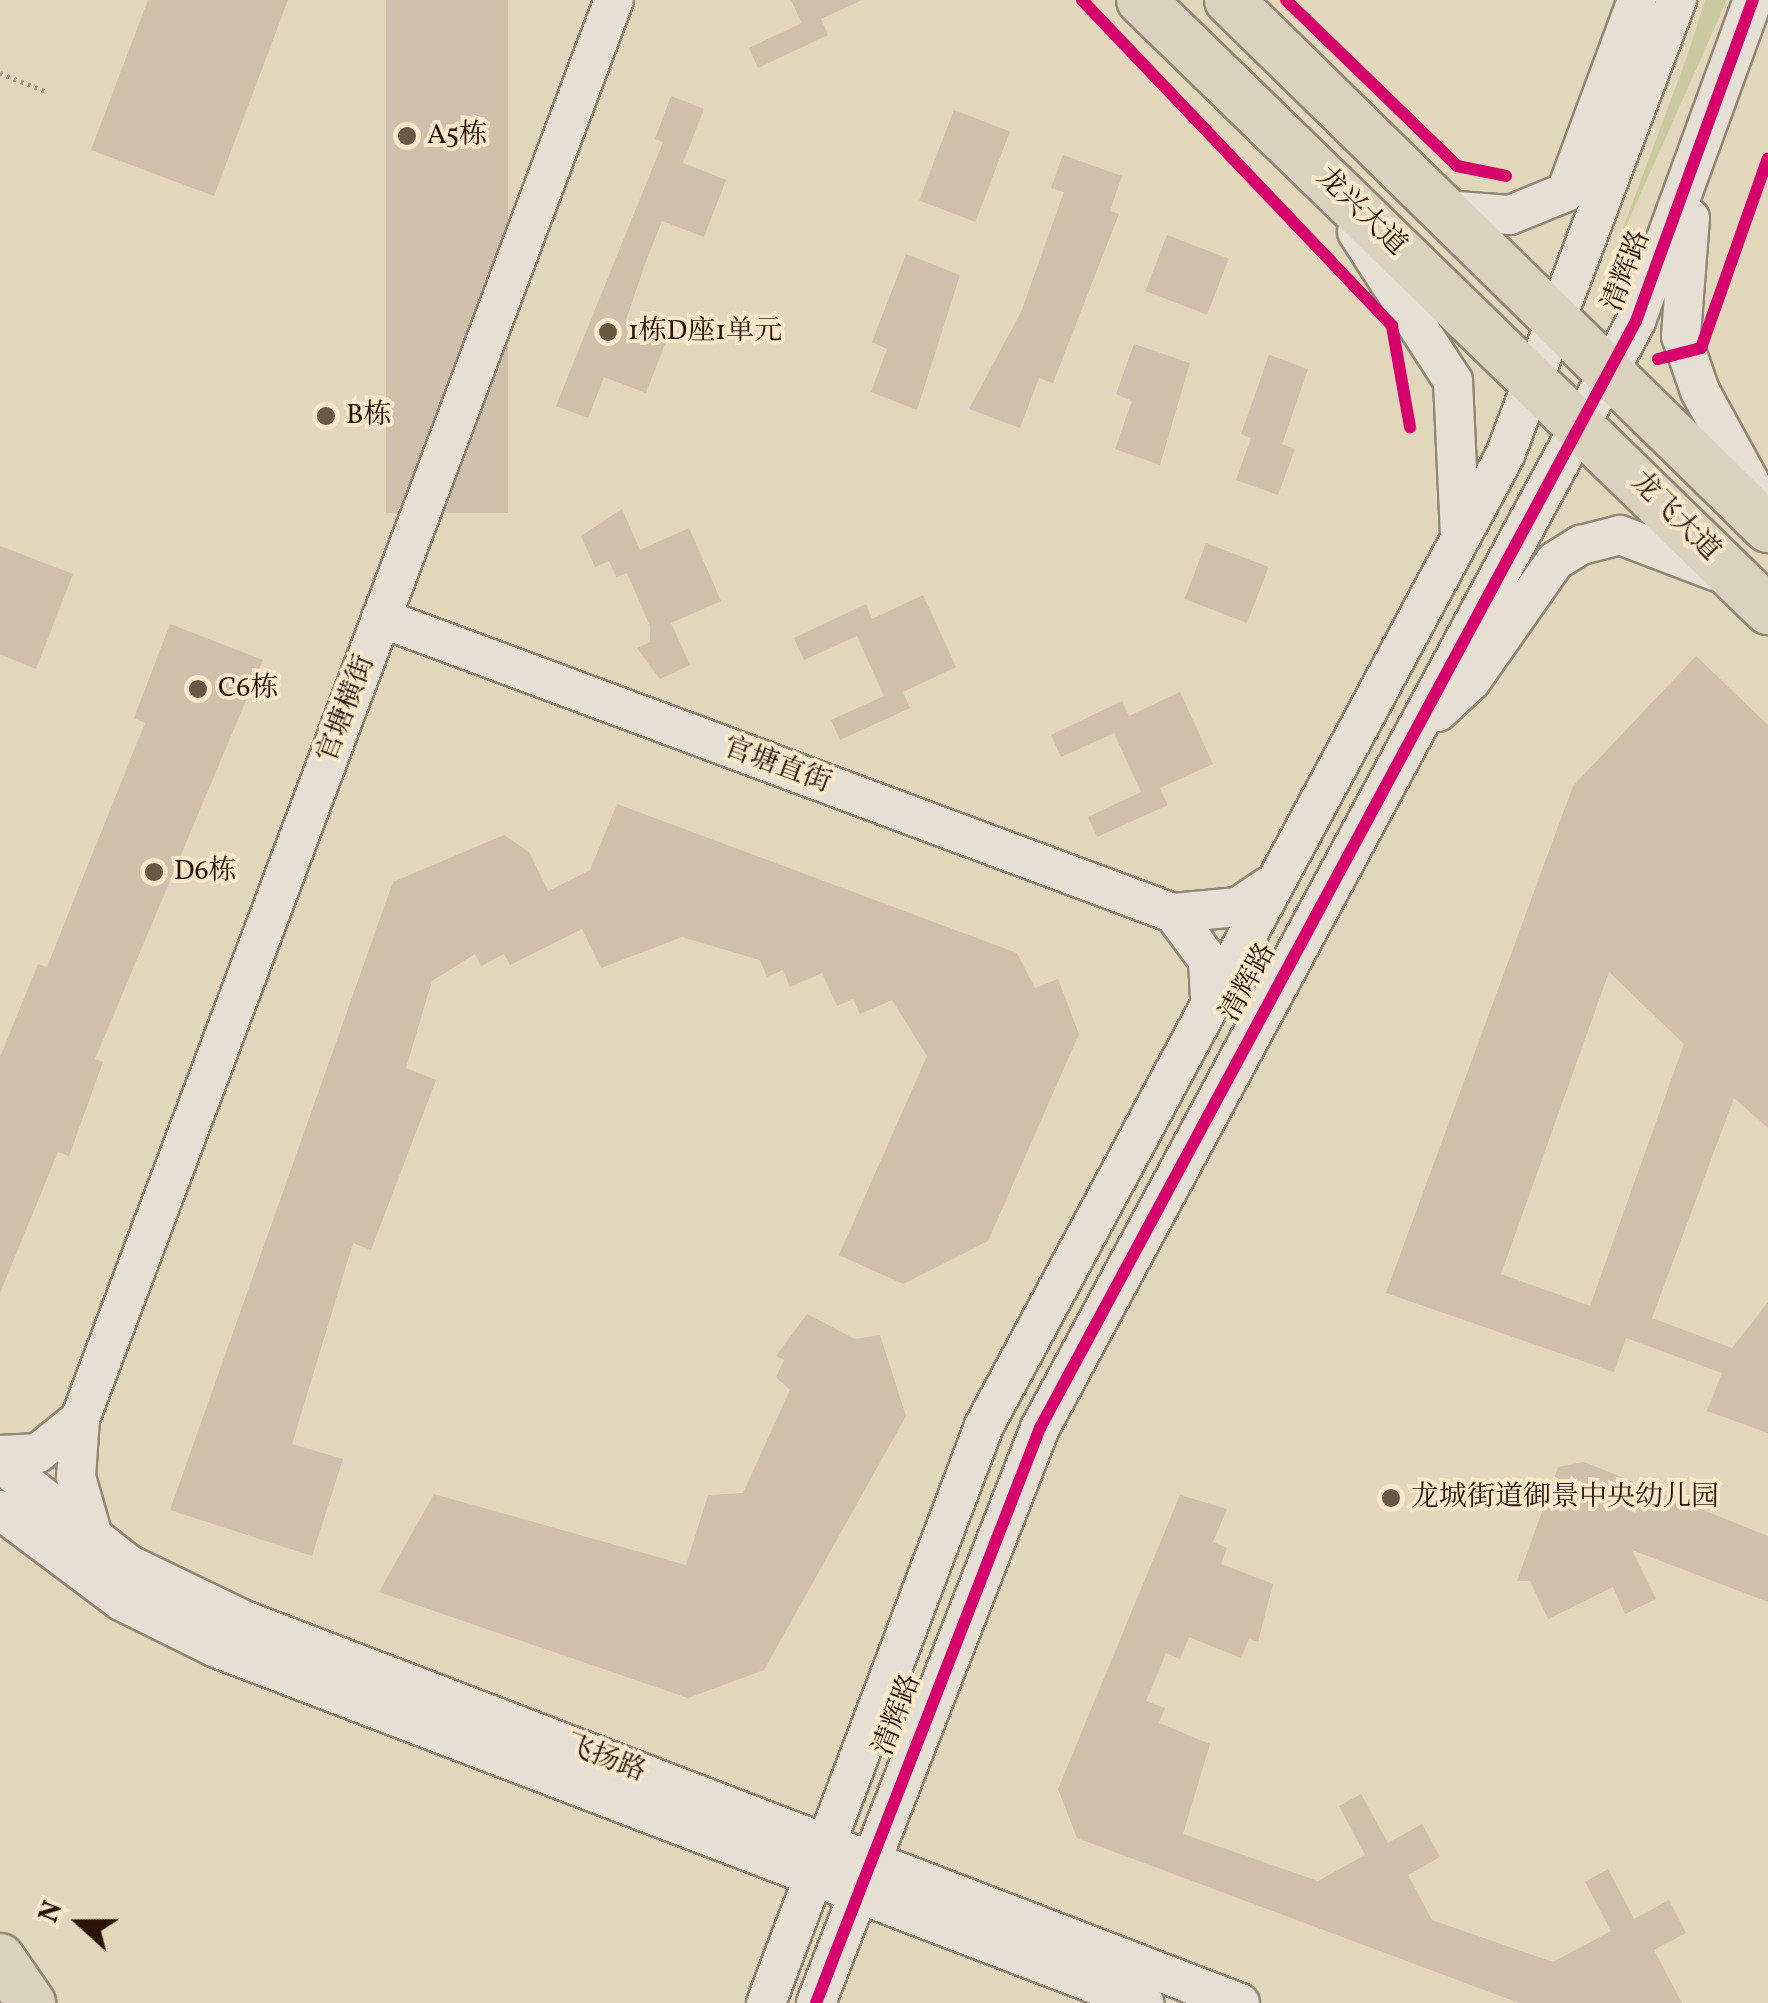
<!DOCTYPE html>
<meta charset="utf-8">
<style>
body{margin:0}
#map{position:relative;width:1768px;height:2003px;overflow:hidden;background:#e2d6bb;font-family:Vollkorn,"Noto Serif SC",serif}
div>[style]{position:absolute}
.green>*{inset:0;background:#cacaa1}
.building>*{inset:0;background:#d0bfab;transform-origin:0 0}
.path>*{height:5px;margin-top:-2.5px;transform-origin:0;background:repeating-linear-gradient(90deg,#a29b90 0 2.5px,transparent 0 7.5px)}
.roads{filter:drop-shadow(2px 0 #918676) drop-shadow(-2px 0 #918676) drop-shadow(0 2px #918676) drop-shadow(0 -2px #918676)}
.minor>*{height:38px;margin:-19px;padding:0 19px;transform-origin:19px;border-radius:19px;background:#e6e0d4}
.major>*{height:48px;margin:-24px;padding:0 24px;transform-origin:24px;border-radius:24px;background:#dad1be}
.cycleway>*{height:12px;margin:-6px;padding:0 6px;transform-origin:6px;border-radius:6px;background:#d6006c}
.dots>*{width:28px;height:28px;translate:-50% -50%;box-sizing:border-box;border:5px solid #f6e8c9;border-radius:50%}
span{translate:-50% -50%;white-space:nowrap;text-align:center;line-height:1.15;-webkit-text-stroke:8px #f6e8c9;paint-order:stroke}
.poi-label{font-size:28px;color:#2b1207}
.left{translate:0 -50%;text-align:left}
.street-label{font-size:28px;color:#2b1207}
.north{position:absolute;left:30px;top:1873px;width:100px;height:100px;-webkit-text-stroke:8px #f6e8c9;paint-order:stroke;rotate:291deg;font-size:28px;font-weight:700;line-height:40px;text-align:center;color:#2b1207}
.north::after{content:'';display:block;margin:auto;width:35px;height:45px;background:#2b1207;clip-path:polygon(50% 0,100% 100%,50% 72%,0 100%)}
</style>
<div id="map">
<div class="green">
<i style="clip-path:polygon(1705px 0,1727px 0,1612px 258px,1689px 51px)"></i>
</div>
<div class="building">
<i style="clip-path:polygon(148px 0,288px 0,214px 196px,91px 150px)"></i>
<i style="left:386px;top:0;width:122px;height:513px"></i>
<i style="clip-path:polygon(791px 0,862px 0,821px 19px,828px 35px,758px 68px,749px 48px,802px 23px)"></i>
<i style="clip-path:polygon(671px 96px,704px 109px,683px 163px,726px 180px,704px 237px,662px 221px,645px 264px,626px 320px,668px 336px,646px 393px,604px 377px,588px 418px,556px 406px,663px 142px,655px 139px)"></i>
<i style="left:954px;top:110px;width:60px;height:97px;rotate:21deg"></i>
<i style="clip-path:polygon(1063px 155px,1122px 176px,1110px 211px,1119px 214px,1053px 383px,1039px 378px,1020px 428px,969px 409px,1021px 312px,1064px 192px,1051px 188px)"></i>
<i style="left:1167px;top:235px;width:66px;height:60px;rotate:21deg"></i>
<i style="clip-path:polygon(906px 254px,960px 275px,917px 410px,871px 392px,887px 349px,872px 342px)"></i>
<i style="clip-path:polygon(1134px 344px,1190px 363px,1160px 465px,1115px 449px,1132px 401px,1116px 394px)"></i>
<i style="clip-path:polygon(1269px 355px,1308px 369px,1282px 444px,1295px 449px,1278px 495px,1236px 480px,1251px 438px,1241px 434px)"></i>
<i style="clip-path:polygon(622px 509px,640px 550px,689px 528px,721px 601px,671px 623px,690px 665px,660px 679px,637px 648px,650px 642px,650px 626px,627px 573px,616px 577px,609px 561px,595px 567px,581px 536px)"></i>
<i style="left:1206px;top:543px;width:67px;height:60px;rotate:21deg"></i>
<i style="clip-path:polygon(0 546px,73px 574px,36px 669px,0 654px)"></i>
<i style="clip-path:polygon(923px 595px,956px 667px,903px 692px,910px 708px,840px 740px,831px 720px,884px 696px,857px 636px,804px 660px,794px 638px,866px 604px,872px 619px)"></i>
<i style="clip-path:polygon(170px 624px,263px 660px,95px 1059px,103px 1062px,69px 1156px,58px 1152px,0 1293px,0 1057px,38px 964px,47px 967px,145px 723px,134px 718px)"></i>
<i style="clip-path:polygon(evenodd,1696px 656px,1768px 725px,1768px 1128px,1734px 1098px,1652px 1318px,1732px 1348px,1768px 1302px,1768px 1433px,1707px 1411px,1722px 1373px,1626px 1338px,1614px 1372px,1386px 1293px,1573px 786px,1696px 656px,1609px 972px,1684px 1044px,1590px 1306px,1501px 1274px,1609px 972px)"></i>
<i style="clip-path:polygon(1180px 692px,1213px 764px,1160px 788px,1168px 805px,1097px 837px,1088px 817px,1141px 792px,1114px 733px,1061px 757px,1051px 735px,1122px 701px,1129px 716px)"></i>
<i style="clip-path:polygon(617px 804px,1017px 953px,1035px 988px,1058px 979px,1079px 1034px,988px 1241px,903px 1284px,839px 1255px,927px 1056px,892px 1000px,860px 1014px,853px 999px,837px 1006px,822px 973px,790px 987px,783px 970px,767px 977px,760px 960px,682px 937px,601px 968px,582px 929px,510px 965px,504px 954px,481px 966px,475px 954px,432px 981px,406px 1068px,436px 1080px,371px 1250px,353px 1243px,292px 1444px,343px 1459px,312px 1556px,170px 1510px,393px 882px,504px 835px,529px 852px,548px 891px,590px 870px)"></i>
<i style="clip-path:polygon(807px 1314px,855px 1339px,880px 1335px,906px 1416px,764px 1670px,688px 1698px,379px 1592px,434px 1494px,686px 1565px,708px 1495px,743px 1493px,790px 1390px,776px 1377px,784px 1360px,776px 1356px)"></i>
<i style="clip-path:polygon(1584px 1462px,1768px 1536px,1768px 1602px,1632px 1550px,1656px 1599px,1625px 1614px,1613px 1587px,1548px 1619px,1530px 1581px,1517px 1581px,1558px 1467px)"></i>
<i style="clip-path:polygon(1180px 1495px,1227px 1509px,1213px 1542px,1227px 1548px,1221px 1564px,1273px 1584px,1258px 1642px,1249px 1639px,1241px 1658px,1189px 1637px,1180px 1659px,1166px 1653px,1146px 1701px,1165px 1708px,1159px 1723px,1210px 1744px,1183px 1834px,1318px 1881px,1365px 1855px,1339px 1806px,1361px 1794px,1388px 1843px,1422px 1824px,1440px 1857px,1408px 1875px,1432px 1920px,1553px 1962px,1611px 1931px,1585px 1882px,1608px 1869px,1634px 1919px,1669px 1900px,1686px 1933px,1654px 1950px,1682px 2003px,1519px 2003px,1077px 1838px,1058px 1789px)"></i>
</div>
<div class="path">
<i style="left:0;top:73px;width:48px;rotate:21.8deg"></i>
</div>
<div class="roads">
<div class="minor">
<i style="left:1444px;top:210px;width:66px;rotate:4.3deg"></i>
<i style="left:1510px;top:215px;width:61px;rotate:-22.3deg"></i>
<i style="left:1566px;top:192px;width:205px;rotate:-69.7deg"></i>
<i style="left:1690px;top:218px;width:118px;rotate:94.4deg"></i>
<i style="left:1681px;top:336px;width:58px;rotate:70.9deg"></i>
<i style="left:1700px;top:391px;width:133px;rotate:61.3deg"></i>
<i style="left:1357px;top:232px;width:177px;rotate:57.2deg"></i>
<i style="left:1453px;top:381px;width:152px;rotate:87.4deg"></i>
<i style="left:381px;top:618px;width:845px;rotate:20.43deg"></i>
<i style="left:1173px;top:913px;width:65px;rotate:-5.3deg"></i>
<i style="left:1238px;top:907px;width:36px;rotate:-34deg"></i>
<i style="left:1438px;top:712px;width:45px;rotate:-43.2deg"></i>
<i style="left:1471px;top:681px;width:146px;rotate:-55deg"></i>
<i style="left:1555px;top:561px;width:31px;rotate:-32deg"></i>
<i style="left:1581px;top:545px;width:40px;rotate:-14.4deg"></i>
<i style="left:1620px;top:535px;width:102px;rotate:20.8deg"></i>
<i style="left:1173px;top:913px;width:59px;rotate:53.3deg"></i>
<i style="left:1208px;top:960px;width:35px;rotate:87deg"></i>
<i style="left:0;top:1455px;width:38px;rotate:-3deg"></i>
<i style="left:38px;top:1453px;width:54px;rotate:-39deg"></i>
<i style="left:0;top:1463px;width:163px;rotate:38.3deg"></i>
<i style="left:128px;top:1564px;width:129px;rotate:25.8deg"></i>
<i style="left:244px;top:1620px;width:1067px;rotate:21.03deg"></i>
<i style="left:0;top:1510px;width:151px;rotate:36.9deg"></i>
<i style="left:121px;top:1601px;width:106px;rotate:26.3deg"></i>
<i style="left:216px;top:1648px;width:994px;rotate:20.93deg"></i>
<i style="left:94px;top:1540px;width:66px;rotate:-105.9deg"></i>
<i style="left:76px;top:1477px;width:58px;rotate:-86.1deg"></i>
<i style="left:80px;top:1419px;width:1516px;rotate:-69.38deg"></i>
<i style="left:766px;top:2003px;width:617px;rotate:-69.3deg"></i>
<i style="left:984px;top:1426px;width:1102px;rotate:-61.78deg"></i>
<i style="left:1505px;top:455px;width:486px;rotate:-69.3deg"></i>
<i style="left:816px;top:2003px;width:617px;rotate:-68.72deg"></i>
<i style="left:1040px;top:1428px;width:1257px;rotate:-61.7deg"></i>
<i style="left:1636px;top:321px;width:342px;rotate:-70deg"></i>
</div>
<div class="major">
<i style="left:1141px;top:0;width:875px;rotate:44.21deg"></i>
<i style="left:1229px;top:0;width:755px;rotate:44.41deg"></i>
<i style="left:0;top:1958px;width:55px;rotate:55.4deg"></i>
</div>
</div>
<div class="cycleway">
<i style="left:1082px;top:0;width:450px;rotate:46.4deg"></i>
<i style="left:1392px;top:326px;width:103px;rotate:79.9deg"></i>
<i style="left:1286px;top:0;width:238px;rotate:44.1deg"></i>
<i style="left:1457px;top:166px;width:50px;rotate:11.5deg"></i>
<i style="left:1658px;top:359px;width:44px;rotate:-14.3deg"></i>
<i style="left:1701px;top:348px;width:201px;rotate:-70.6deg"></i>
<i style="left:816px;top:2003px;width:617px;rotate:-68.72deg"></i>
<i style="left:1040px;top:1428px;width:1257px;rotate:-61.7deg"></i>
<i style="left:1636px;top:321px;width:342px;rotate:-70deg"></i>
</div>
<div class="dots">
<i style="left:407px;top:136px;background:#6b5746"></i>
<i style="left:608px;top:332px;background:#6b5746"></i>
<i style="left:326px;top:416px;background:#6b5746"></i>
<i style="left:198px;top:689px;background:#6b5746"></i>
<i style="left:154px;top:872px;background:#6b5746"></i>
<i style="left:1391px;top:1498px;background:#6b5746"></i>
</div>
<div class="poi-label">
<span class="left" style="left:427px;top:136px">A5栋</span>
<span class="left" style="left:628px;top:332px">1栋D座1单元</span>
<span class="left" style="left:346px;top:416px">B栋</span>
<span class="left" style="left:218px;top:689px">C6栋</span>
<span class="left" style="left:174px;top:872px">D6栋</span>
<span class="left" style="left:1411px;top:1498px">龙城街道御景中央幼儿园</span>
</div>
<div class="street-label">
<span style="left:1361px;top:212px;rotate:44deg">龙兴大道</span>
<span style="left:1627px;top:271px;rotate:-69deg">清辉路</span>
<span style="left:1675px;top:517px;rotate:45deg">龙飞大道</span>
<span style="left:347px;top:709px;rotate:-69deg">官塘横街</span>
<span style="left:777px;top:766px;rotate:20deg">官塘直街</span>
<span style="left:1249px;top:983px;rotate:-61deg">清辉路</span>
<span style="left:898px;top:1715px;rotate:-69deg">清辉路</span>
<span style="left:605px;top:1759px;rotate:21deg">飞扬路</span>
</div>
<div class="north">N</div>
</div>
